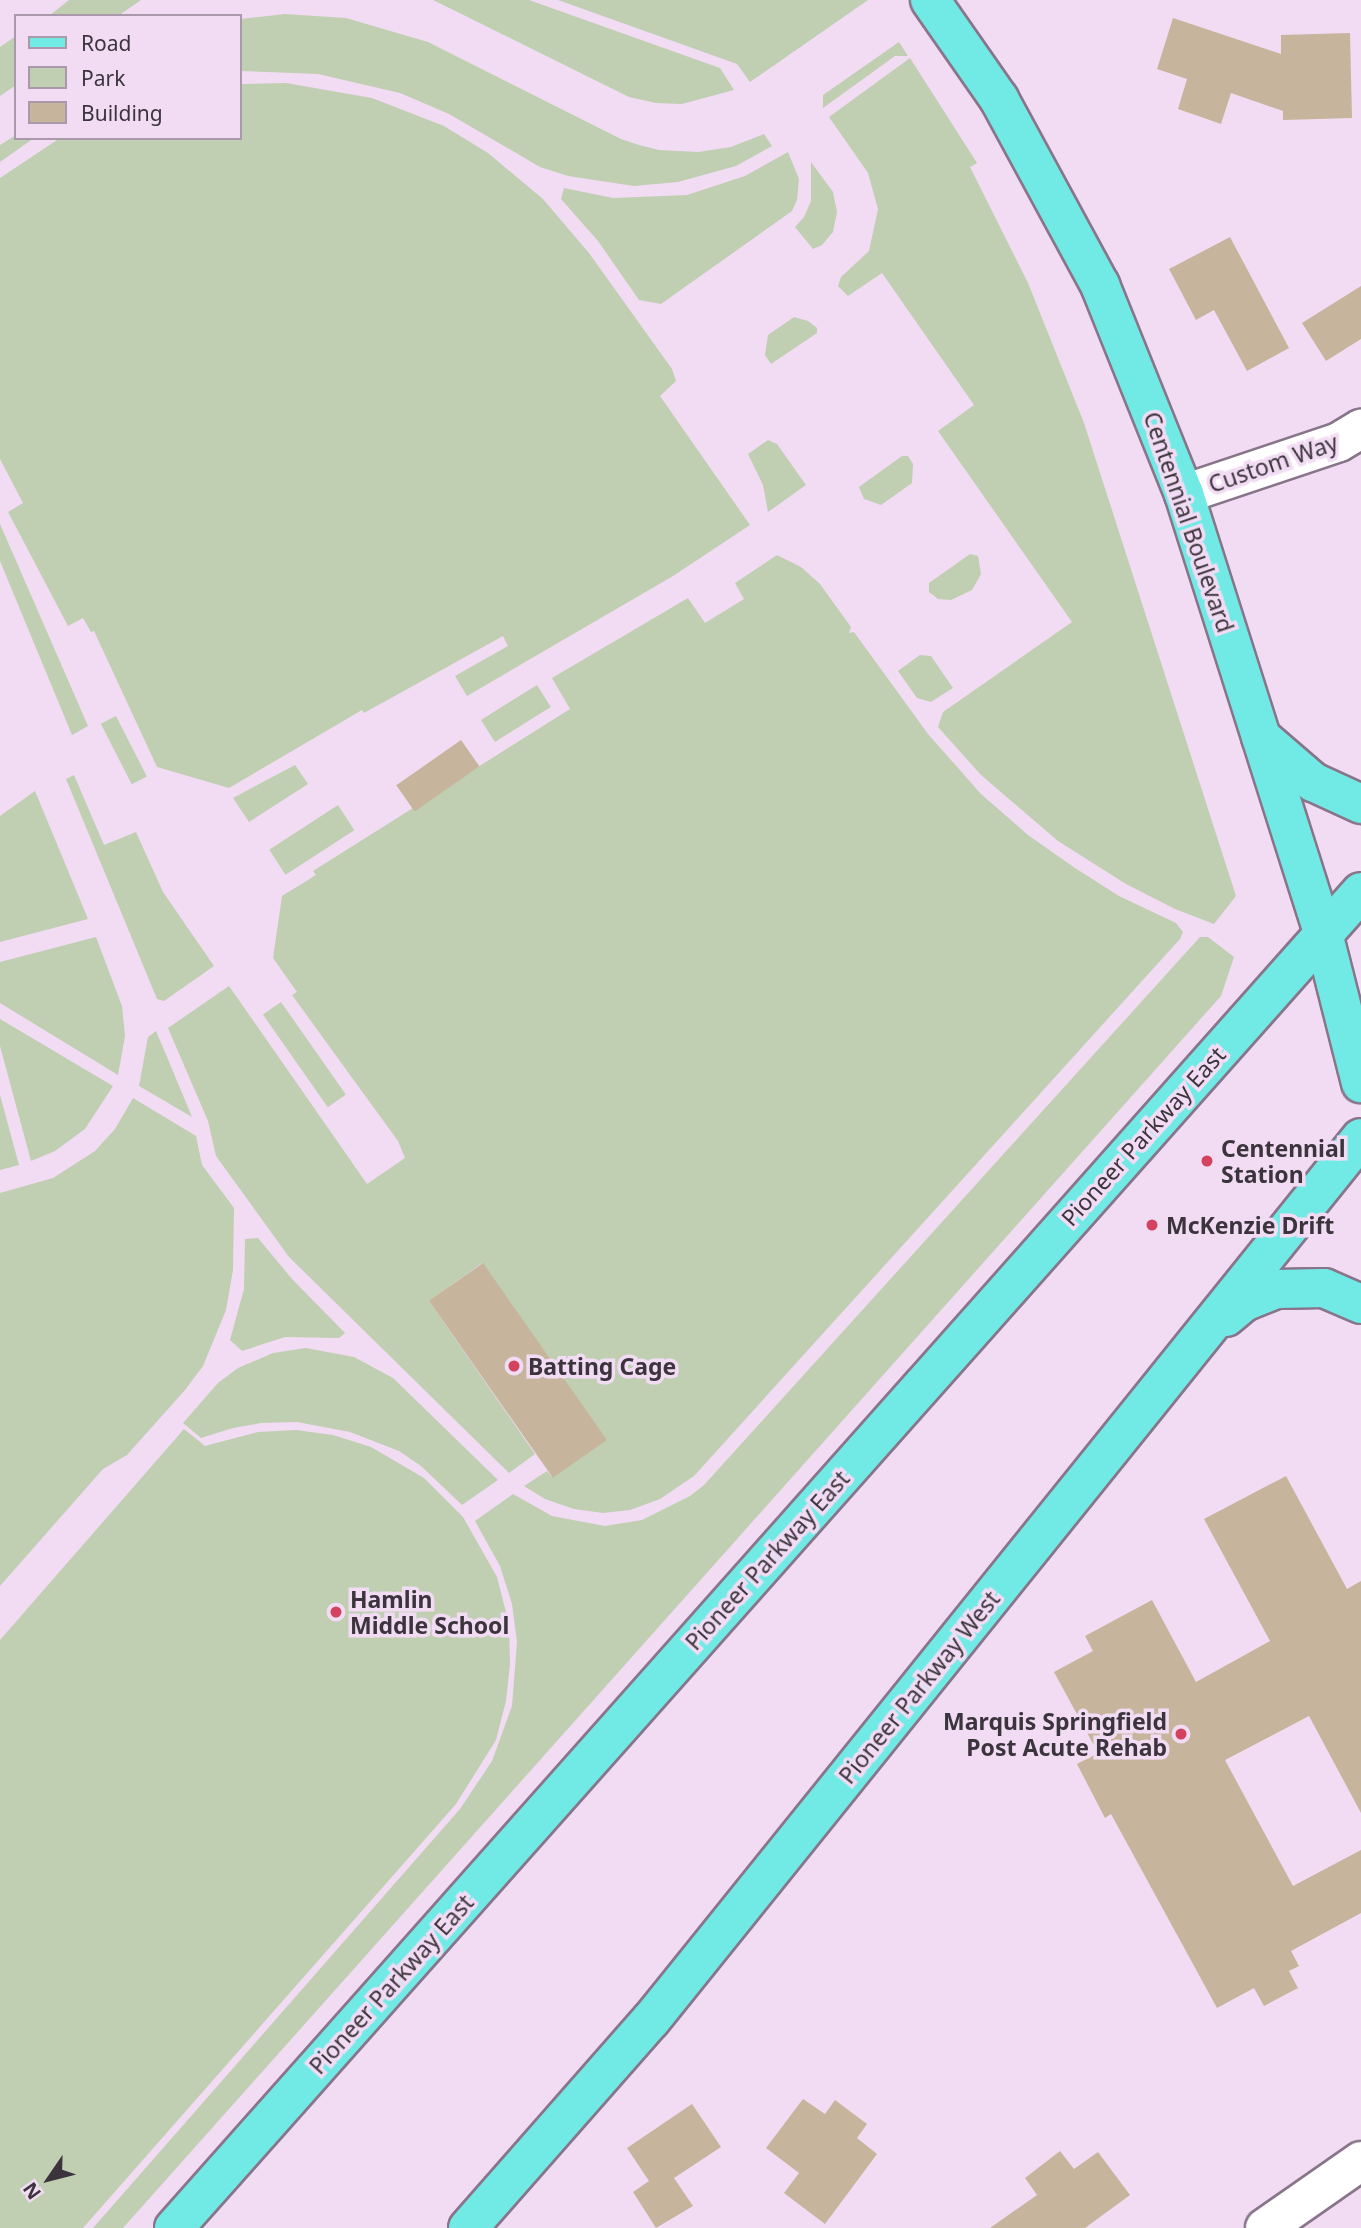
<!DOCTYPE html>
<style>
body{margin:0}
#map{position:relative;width:1361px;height:2228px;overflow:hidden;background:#f2dcf4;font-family:"Noto Sans",sans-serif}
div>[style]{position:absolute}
.green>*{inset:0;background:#c0ceb2;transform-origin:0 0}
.building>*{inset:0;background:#c6b49c;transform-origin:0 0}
.roads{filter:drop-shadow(2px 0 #89758a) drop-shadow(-2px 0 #89758a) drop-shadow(0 2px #89758a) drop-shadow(0 -2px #89758a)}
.minor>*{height:38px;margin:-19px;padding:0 19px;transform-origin:19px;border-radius:19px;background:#fff}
.major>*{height:38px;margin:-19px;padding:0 19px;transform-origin:19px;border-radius:19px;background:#71eae6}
.dots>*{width:19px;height:19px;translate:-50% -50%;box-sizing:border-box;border:4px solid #f2dcf4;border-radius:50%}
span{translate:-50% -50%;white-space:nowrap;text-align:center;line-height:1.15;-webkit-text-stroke:7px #f2dcf4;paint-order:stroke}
.street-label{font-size:23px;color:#3c343d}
.poi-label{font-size:23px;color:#3c343d;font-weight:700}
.left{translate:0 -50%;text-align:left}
.right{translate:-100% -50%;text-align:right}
.legend{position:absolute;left:14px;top:14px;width:228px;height:126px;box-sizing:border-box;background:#f2dcf4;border:2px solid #a999ab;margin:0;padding:9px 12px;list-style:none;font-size:21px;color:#3c343d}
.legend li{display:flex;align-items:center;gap:14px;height:35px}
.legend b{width:35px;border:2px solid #a999ab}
.north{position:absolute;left:14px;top:2144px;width:70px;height:70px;-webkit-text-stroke:5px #f2dcf4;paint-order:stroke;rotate:235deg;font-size:19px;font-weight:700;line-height:28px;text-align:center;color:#3c343d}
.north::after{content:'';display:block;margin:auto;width:24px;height:32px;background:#3c343d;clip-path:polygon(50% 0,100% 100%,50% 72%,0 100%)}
</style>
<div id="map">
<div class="green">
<i style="clip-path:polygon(69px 0,141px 0,118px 16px,49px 16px)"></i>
<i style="clip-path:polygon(433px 0,529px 0,720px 68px,734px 90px,682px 104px,656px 103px,629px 97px)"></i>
<i style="clip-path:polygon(558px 0,868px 0,750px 82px,737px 64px)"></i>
<i style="clip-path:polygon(285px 14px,346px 18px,428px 42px,621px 139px,639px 145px,659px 150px,698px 152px,731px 147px,764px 134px,772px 146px,736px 166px,678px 182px,634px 186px,568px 176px,540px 167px,449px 114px,400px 93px,318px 74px,240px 71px,240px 19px)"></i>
<i style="clip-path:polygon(16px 36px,16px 85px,0 96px,0 47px)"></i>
<i style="clip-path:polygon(899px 42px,908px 56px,895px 56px,823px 108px,823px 95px)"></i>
<i style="clip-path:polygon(910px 58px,977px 163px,970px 167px,1028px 283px,1084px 423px,1236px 896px,1214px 924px,1175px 909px,1126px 884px,1058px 841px,981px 775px,938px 727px,943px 712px,1072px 622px,938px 431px,974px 405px,882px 273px,848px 296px,838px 286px,841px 277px,869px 251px,878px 209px,868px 173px,829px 117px)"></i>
<i style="clip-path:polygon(286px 83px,372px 98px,444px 126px,488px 153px,543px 199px,589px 253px,672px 369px,676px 381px,660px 396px,750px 525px,673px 576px,467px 696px,455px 676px,508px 646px,503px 636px,364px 713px,362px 710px,229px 788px,157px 767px,94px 631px,91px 632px,83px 618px,68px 626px,8px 512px,23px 503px,0 459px,0 178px,60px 138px,240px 138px,240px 84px)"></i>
<i style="clip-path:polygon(16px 135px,16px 138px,34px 138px,0 162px,0 145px)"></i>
<i style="clip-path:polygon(788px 152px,799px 179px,797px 200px,792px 211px,661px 304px,639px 300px,598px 241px,561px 199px,564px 188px,613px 198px,687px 195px,745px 176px)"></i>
<i style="clip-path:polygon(811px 162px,833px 192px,837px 212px,833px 232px,822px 245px,813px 249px,795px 227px,804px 217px,811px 201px)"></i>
<i style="clip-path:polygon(794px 317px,808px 321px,817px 328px,817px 333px,771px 364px,765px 355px,768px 335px)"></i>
<i style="clip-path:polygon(768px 440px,777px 444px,806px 485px,768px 512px,763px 485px,748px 454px)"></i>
<i style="clip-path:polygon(902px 456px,908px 456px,913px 464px,912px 483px,881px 505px,864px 499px,859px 487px)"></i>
<i style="clip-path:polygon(0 524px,88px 726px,72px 735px,0 561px)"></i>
<i style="clip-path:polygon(970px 554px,978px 556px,981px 574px,972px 590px,951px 600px,938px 599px,929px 592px,929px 583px)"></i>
<i style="clip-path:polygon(777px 555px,801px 567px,820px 584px,851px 627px,849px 633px,854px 632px,928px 734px,981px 794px,1028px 835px,1075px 868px,1119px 896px,1176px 923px,1183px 932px,1180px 939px,694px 1476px,660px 1499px,630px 1510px,603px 1513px,574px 1509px,545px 1499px,524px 1486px,547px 1471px,552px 1477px,482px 1263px,429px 1301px,535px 1454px,509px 1473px,289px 1257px,216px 1156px,208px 1121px,168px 1028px,229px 986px,367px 1184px,405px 1158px,398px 1141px,292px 995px,297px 992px,273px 958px,282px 896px,316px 875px,313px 871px,570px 709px,552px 678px,688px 598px,705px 623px,744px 599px,735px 583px)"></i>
<i style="clip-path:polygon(920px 655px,931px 656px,953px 688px,931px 702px,917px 698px,898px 671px)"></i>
<i style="left:537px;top:685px;width:26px;height:66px;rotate:58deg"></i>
<i style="left:116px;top:716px;width:68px;height:17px;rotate:63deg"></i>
<i style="clip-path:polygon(295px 765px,308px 784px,249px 822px,233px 798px)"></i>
<i style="clip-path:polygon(74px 775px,104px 845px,136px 832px,163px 892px,214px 966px,164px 1001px,157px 999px,66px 779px)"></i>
<i style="clip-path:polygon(35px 791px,88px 919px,0 942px,0 816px)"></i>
<i style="left:338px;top:805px;width:30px;height:82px;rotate:57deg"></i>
<i style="clip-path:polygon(96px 937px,122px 1006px,125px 1036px,118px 1075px,0 1003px,0 962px)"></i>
<i style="clip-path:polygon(1200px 937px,1208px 937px,1234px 957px,1221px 996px,123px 2228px,93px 2228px,460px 1809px,492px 1761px,512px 1706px,517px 1642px,512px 1604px,500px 1566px,475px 1521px,513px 1494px,552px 1516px,605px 1526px,642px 1520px,690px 1496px,704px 1485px)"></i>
<i style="left:281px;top:1002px;width:113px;height:22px;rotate:55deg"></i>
<i style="clip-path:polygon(0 1019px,113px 1086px,85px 1129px,55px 1151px,31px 1161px,0 1046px)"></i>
<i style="clip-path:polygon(156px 1031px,167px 1057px,192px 1117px,139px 1086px,148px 1037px)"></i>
<i style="clip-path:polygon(0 1095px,19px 1165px,0 1170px)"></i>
<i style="clip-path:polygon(133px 1098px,196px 1136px,202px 1165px,234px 1208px,233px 1270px,226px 1310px,203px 1366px,185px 1390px,127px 1455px,103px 1469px,0 1586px,0 1193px,53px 1178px,95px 1151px,115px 1129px)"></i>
<i style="clip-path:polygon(258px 1238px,292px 1279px,345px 1333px,339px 1338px,285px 1337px,242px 1351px,230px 1340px,244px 1289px,245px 1239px)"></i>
<i style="clip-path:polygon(306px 1348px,354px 1357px,393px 1378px,498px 1480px,462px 1505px,421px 1466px,399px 1451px,350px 1432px,297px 1422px,261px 1423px,233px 1428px,201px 1438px,183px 1423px,218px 1383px,238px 1368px,273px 1353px)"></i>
<i style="clip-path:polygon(184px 1429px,205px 1446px,258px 1432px,296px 1430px,333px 1435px,371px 1447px,424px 1478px,463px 1517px,497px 1577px,509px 1624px,510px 1664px,506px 1701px,496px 1740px,456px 1804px,83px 2228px,0 2228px,0 1640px)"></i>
</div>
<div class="building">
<i style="clip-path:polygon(1173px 18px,1281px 54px,1281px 35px,1350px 33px,1352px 118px,1283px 120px,1283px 111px,1231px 93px,1221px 124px,1178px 109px,1187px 79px,1157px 69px)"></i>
<i style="clip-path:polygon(1230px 237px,1289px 348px,1247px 371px,1214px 310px,1196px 320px,1169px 269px)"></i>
<i style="clip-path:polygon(1361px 286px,1361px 339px,1326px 361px,1302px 323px)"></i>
<i style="left:461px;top:740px;width:32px;height:79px;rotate:55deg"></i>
<i style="left:483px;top:1263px;width:216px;height:66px;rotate:55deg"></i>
<i style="clip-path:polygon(1286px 1476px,1347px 1589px,1361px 1581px,1361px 1813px,1309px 1716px,1225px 1760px,1293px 1886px,1361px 1850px,1361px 1913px,1291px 1951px,1299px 1966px,1289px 1971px,1298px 1988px,1264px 2006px,1254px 1988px,1217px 2008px,1111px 1814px,1105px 1818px,1077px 1764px,1098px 1753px,1054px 1672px,1093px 1651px,1085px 1636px,1152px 1600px,1196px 1682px,1270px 1641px,1204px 1519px)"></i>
<i style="clip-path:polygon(803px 2099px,825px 2114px,835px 2100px,867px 2124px,857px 2138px,877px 2154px,825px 2224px,784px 2193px,799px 2173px,766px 2148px)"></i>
<i style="clip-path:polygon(692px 2104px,721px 2147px,674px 2178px,693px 2206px,656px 2228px,633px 2192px,649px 2181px,627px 2148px)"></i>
<i style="clip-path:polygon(1060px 2151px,1074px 2169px,1098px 2152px,1130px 2195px,1085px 2228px,990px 2228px,1037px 2195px,1025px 2178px)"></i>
</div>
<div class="roads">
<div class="minor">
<i style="left:1184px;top:494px;width:163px;rotate:-18.5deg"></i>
<i style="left:1339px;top:442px;width:26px;rotate:-31deg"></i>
<i style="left:1265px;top:2228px;width:117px;rotate:-34.9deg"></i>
</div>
<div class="major">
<i style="left:930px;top:0;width:121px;rotate:55.1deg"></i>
<i style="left:999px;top:99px;width:212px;rotate:61.5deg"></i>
<i style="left:1100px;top:285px;width:225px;rotate:68.1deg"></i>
<i style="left:1184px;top:494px;width:460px;rotate:72.4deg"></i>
<i style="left:1323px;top:933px;width:155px;rotate:75.8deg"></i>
<i style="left:1261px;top:737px;width:69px;rotate:40.9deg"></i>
<i style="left:1313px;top:782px;width:53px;rotate:24.6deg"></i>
<i style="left:1226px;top:1317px;width:23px;rotate:-40deg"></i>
<i style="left:1244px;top:1302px;width:35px;rotate:-22deg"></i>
<i style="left:1277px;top:1289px;width:47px;rotate:-1.2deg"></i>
<i style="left:1324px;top:1288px;width:40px;rotate:23.4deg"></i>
<i style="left:174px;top:2228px;width:1787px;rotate:-48.38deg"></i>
<i style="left:468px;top:2228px;width:277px;rotate:-48.7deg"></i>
<i style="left:651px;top:2020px;width:1132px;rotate:-51.17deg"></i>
</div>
</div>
<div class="dots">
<i style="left:1207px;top:1161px;background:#d34360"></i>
<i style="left:1152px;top:1225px;background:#d34360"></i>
<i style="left:514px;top:1366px;background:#d34360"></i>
<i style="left:336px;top:1612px;background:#d34360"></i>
<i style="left:1181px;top:1734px;background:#d34360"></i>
</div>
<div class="street-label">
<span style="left:1273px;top:463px;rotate:-19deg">Custom Way</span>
<span style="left:1189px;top:522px;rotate:71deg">Centennial Boulevard</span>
<span style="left:1143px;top:1136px;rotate:-48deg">Pioneer Parkway East</span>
<span style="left:767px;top:1560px;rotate:-48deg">Pioneer Parkway East</span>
<span style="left:919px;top:1687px;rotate:-51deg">Pioneer Parkway West</span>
<span style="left:391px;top:1984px;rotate:-48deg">Pioneer Parkway East</span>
</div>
<div class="poi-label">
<span class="left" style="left:1221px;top:1161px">Centennial<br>Station</span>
<span class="left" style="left:1166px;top:1225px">McKenzie Drift</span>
<span class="left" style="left:528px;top:1366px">Batting Cage</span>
<span class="left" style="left:350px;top:1612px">Hamlin<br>Middle School</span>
<span class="right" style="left:1167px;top:1734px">Marquis Springfield<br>Post Acute Rehab</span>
</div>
<ul class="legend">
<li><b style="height:9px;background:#71eae6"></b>Road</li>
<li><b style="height:19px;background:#c0ceb2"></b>Park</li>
<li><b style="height:19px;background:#c6b49c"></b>Building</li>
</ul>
<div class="north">N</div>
</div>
